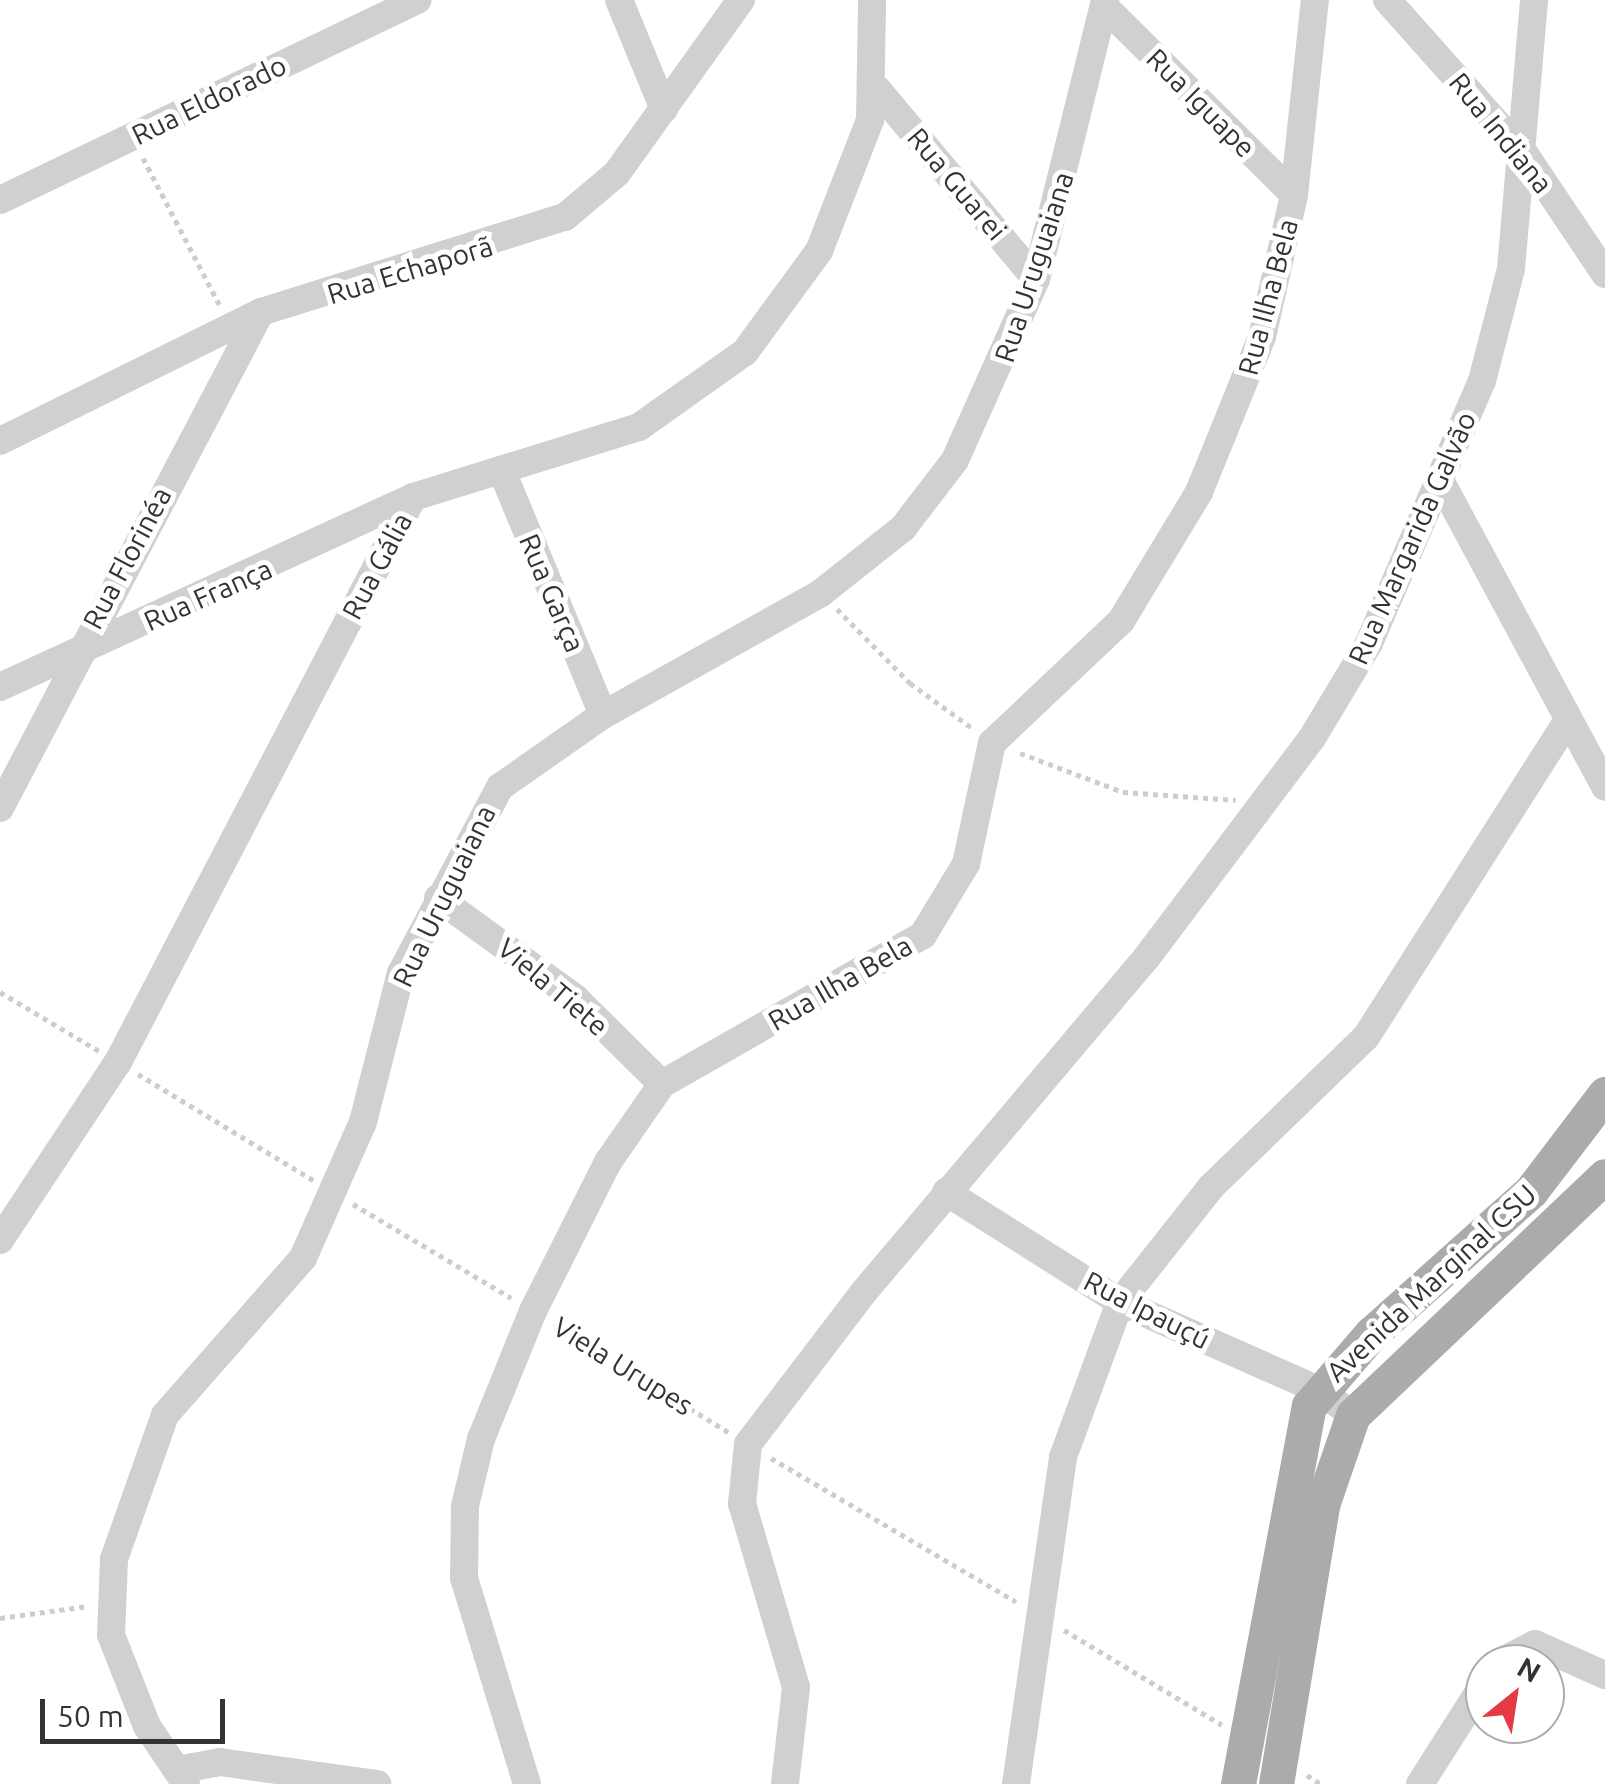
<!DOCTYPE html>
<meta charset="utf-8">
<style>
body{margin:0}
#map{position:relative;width:1605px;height:1784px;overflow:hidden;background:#fff;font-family:Ubuntu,sans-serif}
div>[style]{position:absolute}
.path>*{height:5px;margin-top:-2.5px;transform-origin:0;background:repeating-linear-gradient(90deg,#cdcdcd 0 5px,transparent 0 10px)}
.minor>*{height:28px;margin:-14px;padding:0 14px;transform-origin:14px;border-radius:14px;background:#d0d0d0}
.major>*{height:35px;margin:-17.5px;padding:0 17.5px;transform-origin:17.5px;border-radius:17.5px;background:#ababab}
span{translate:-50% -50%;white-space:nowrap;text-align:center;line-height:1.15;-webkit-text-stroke:10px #fff;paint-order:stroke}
.street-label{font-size:28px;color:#333}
.north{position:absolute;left:1465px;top:1644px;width:100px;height:100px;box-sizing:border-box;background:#fff;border:2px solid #adadad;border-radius:50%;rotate:30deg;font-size:28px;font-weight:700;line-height:40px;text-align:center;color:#333}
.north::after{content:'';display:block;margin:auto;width:35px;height:45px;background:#e63946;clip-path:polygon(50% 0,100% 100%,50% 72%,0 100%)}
.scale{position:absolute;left:40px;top:1699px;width:185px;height:45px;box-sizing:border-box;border:5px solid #333;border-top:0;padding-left:12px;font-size:30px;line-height:35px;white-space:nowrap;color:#333;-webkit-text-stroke:8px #fff;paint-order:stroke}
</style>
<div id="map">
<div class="path">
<i style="left:143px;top:158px;width:169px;rotate:62.5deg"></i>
<i style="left:837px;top:609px;width:104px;rotate:45.4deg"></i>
<i style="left:910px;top:683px;width:80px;rotate:35.9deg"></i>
<i style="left:1020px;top:753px;width:110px;rotate:20.7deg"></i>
<i style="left:1123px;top:792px;width:113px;rotate:4deg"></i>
<i style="left:0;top:992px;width:115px;rotate:30.8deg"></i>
<i style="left:138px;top:1074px;width:205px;rotate:31.2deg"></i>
<i style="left:353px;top:1204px;width:184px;rotate:30.7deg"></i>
<i style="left:554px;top:1324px;width:205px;rotate:31.8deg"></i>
<i style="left:771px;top:1458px;width:284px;rotate:30.4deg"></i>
<i style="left:0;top:1618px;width:89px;rotate:-7.8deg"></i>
<i style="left:1064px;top:1630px;width:184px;rotate:31deg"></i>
<i style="left:1307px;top:1775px;width:17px;rotate:33deg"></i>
</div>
<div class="minor">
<i style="left:619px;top:0;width:118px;rotate:67.6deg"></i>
<i style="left:1387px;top:0;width:209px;rotate:48.3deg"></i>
<i style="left:1526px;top:156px;width:142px;rotate:56.2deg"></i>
<i style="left:1108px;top:10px;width:262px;rotate:44.8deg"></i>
<i style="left:877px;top:89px;width:248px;rotate:50.1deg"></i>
<i style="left:0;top:200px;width:463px;rotate:-25.6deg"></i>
<i style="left:0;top:441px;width:291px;rotate:-26.3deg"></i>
<i style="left:261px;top:312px;width:318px;rotate:-17.4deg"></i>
<i style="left:565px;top:217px;width:68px;rotate:-40.2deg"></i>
<i style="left:617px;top:173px;width:213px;rotate:-54.4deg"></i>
<i style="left:502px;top:471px;width:264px;rotate:67.5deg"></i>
<i style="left:1441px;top:482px;width:346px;rotate:61.7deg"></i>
<i style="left:0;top:687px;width:455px;rotate:-24.7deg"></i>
<i style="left:413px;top:497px;width:237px;rotate:-17.2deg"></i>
<i style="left:639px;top:427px;width:130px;rotate:-35.3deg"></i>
<i style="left:745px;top:352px;width:125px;rotate:-53.8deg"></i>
<i style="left:819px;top:251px;width:141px;rotate:-68.7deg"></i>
<i style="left:870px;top:120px;width:120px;rotate:-89deg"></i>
<i style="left:0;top:808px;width:559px;rotate:-62.29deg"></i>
<i style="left:438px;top:898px;width:170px;rotate:36.1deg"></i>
<i style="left:575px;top:998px;width:122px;rotate:44.7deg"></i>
<i style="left:946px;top:1192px;width:206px;rotate:32.3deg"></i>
<i style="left:1120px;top:1302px;width:218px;rotate:23.9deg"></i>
<i style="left:1319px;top:1390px;width:42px;rotate:36.3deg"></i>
<i style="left:0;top:1240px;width:214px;rotate:-56.5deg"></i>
<i style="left:118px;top:1062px;width:637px;rotate:-62.43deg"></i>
<i style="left:1496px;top:1664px;width:44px;rotate:-27.1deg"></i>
<i style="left:1535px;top:1644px;width:77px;rotate:23.9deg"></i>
<i style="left:177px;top:1770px;width:44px;rotate:-10.5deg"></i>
<i style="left:220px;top:1762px;width:159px;rotate:8deg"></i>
<i style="left:186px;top:1784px;width:70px;rotate:-123.9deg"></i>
<i style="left:147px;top:1726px;width:98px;rotate:-111.6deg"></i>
<i style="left:111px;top:1635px;width:76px;rotate:-87.7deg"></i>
<i style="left:114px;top:1559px;width:153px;rotate:-70.5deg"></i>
<i style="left:165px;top:1415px;width:209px;rotate:-48.7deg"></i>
<i style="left:303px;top:1258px;width:149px;rotate:-66.2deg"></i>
<i style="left:363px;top:1122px;width:154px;rotate:-75.7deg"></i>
<i style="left:401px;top:973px;width:211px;rotate:-62deg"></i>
<i style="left:500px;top:787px;width:126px;rotate:-35deg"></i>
<i style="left:603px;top:715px;width:250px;rotate:-29.2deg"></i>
<i style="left:821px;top:593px;width:105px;rotate:-38.4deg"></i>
<i style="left:903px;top:528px;width:86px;rotate:-52.6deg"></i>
<i style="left:955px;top:460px;width:198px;rotate:-65.9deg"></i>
<i style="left:1036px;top:279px;width:287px;rotate:-76.1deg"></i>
<i style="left:527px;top:1784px;width:215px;rotate:-107deg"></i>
<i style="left:464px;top:1578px;width:72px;rotate:-89.2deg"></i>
<i style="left:465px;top:1506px;width:69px;rotate:-76.6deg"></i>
<i style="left:481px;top:1439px;width:138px;rotate:-67.9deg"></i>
<i style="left:533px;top:1311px;width:167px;rotate:-63.3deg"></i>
<i style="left:608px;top:1162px;width:95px;rotate:-55.3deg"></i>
<i style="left:662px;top:1084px;width:301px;rotate:-29.7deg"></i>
<i style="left:923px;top:935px;width:83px;rotate:-58.8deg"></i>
<i style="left:966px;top:864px;width:124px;rotate:-77.9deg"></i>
<i style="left:992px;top:743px;width:178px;rotate:-43.4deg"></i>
<i style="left:1121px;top:621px;width:151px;rotate:-58.8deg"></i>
<i style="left:1199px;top:492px;width:167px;rotate:-67.9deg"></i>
<i style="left:1262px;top:337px;width:146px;rotate:-77.3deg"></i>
<i style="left:1294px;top:195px;width:196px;rotate:-83.9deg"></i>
<i style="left:785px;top:1784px;width:98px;rotate:-83.5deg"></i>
<i style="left:796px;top:1687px;width:191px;rotate:-106.4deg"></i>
<i style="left:742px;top:1504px;width:60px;rotate:-84.3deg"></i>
<i style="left:748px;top:1444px;width:190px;rotate:-52.7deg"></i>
<i style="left:863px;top:1293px;width:440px;rotate:-49.8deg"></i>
<i style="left:1147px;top:957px;width:274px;rotate:-53deg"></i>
<i style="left:1312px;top:738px;width:111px;rotate:-59deg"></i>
<i style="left:1369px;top:643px;width:285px;rotate:-66.7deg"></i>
<i style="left:1482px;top:381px;width:116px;rotate:-75.5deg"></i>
<i style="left:1511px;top:269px;width:270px;rotate:-85.1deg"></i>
<i style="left:1016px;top:1784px;width:330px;rotate:-81.8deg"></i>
<i style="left:1063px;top:1457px;width:165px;rotate:-69.8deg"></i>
<i style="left:1120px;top:1302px;width:147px;rotate:-51.6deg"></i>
<i style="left:1211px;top:1187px;width:216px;rotate:-44.1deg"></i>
<i style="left:1366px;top:1037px;width:376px;rotate:-57.5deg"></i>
<i style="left:1420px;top:1784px;width:121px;rotate:-57.5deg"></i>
</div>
<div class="major">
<i style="left:1238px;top:1784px;width:385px;rotate:-79.4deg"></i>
<i style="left:1309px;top:1406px;width:95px;rotate:-49.3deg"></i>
<i style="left:1371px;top:1334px;width:215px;rotate:-41.8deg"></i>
<i style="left:1531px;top:1191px;width:122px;rotate:-52.7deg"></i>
<i style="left:1276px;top:1784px;width:283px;rotate:-80.6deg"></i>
<i style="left:1322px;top:1505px;width:95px;rotate:-71deg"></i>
<i style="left:1353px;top:1415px;width:347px;rotate:-43.5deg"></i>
</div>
<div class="street-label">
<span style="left:209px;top:100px;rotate:-26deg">Rua Eldorado</span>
<span style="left:1201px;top:103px;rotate:45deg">Rua Iguape</span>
<span style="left:1501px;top:133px;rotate:51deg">Rua Indiana</span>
<span style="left:957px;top:184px;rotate:50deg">Rua Guarei</span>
<span style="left:1034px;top:267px;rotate:-72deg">Rua Uruguaiana</span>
<span style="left:410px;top:270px;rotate:-17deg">Rua Echaporã</span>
<span style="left:1268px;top:297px;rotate:-75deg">Rua Ilha Bela</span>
<span style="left:1412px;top:538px;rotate:-66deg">Rua Margarida Galvão</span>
<span style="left:127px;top:558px;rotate:-62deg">Rua Florinéa</span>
<span style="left:377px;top:566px;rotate:-62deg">Rua Gália</span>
<span style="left:552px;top:593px;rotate:67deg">Rua Garça</span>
<span style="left:208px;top:595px;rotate:-24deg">Rua França</span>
<span style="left:444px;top:896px;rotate:-64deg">Rua Uruguaiana</span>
<span style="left:840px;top:983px;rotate:-30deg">Rua Ilha Bela</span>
<span style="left:553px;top:987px;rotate:40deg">Viela Tiete</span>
<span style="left:1431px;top:1283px;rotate:-43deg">Avenida Marginal CSU</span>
<span style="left:1147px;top:1310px;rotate:27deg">Rua Ipauçú</span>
<span style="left:623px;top:1366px;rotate:32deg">Viela Urupes</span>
</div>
<div class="north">N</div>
<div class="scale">50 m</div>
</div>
